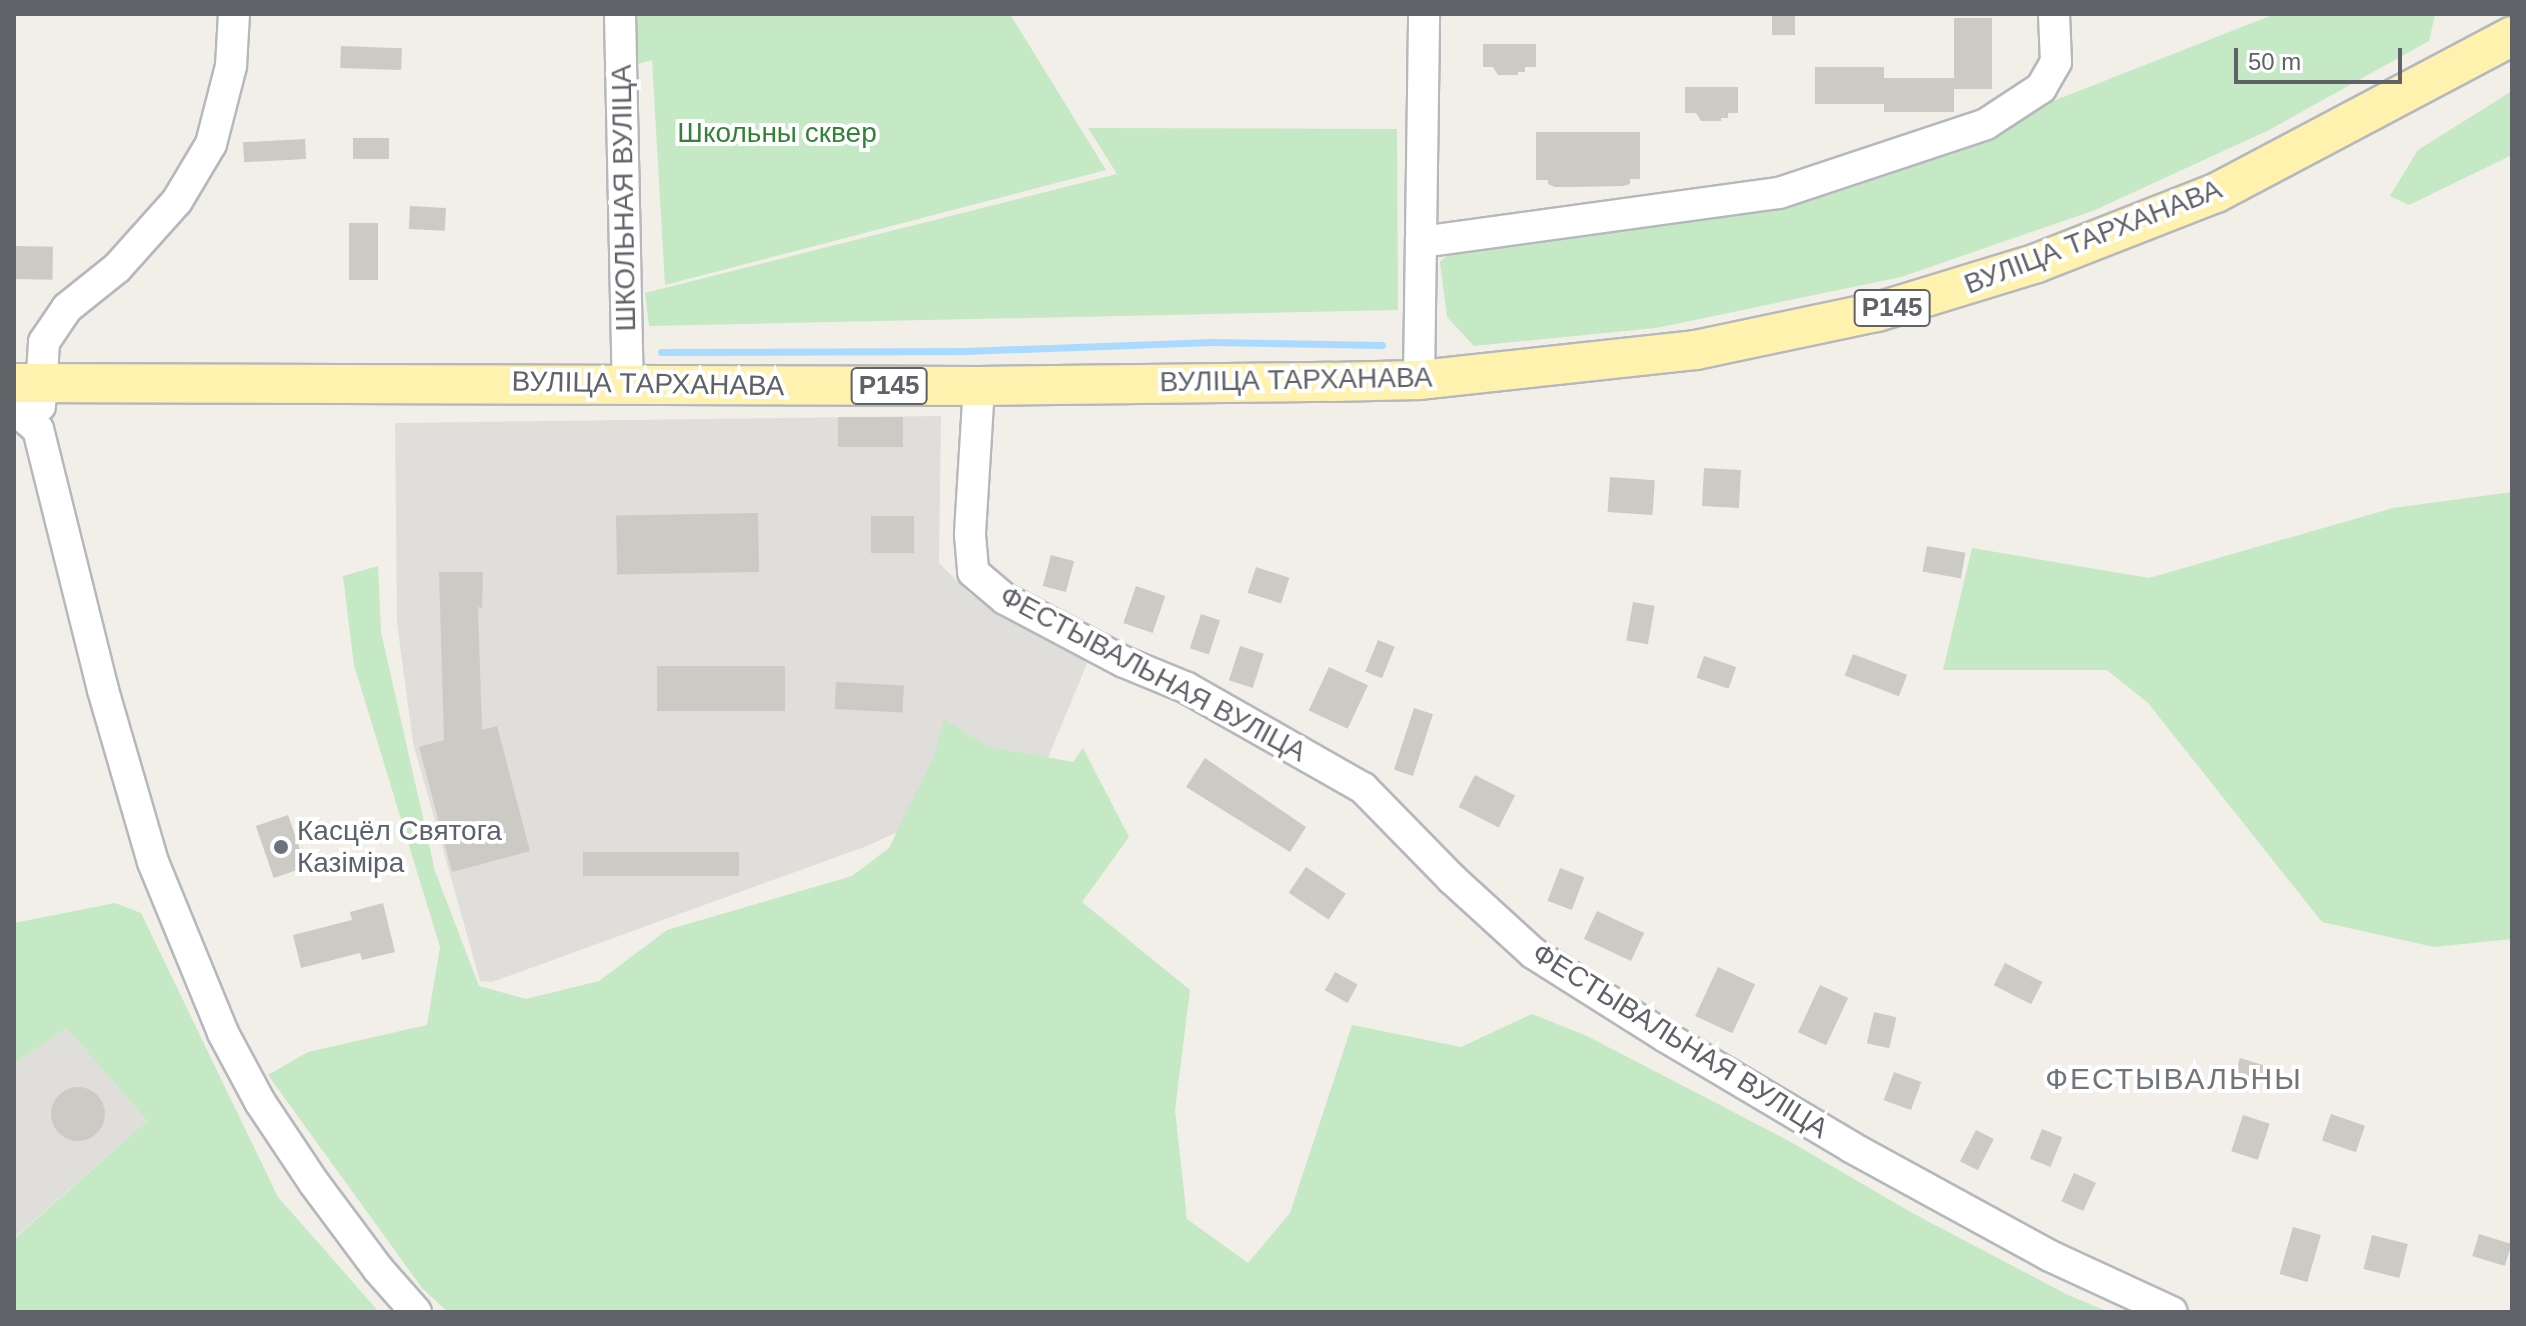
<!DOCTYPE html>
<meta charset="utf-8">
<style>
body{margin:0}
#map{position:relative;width:2526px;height:1326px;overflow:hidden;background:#f1efe8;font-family:Arial,sans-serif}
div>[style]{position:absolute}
.industrial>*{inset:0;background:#e0deda}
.green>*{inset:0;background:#c5e8c5}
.stream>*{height:7px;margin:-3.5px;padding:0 3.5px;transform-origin:3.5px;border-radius:3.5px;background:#aadaff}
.building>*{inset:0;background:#cccac5;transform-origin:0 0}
.round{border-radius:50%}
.roads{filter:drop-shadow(2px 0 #b5b8bc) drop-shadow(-2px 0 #b5b8bc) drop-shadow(0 2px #b5b8bc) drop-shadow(0 -2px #b5b8bc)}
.minor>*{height:30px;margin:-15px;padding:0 15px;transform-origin:15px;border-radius:15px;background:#fff}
.major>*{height:38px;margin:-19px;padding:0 19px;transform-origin:19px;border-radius:19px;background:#fff2af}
.dots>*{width:22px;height:22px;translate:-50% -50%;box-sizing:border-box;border:4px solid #fff;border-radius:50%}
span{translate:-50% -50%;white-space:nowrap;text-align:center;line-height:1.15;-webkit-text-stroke:8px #fff;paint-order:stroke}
.shield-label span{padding:2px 6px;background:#fff;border:2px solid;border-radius:6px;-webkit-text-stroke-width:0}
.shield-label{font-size:26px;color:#5f6368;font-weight:700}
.park-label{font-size:28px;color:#348238}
.street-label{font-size:28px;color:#5f6368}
.worship-label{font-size:28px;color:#5b616d}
.left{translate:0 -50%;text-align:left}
.neighbourhood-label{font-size:30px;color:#70757a;letter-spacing:2px}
.frame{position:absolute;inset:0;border:16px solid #5f6368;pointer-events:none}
.scale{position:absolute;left:2234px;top:48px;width:168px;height:36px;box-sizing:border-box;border:4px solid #5f6368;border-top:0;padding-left:10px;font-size:24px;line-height:28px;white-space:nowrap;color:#5f6368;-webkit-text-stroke:6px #fff;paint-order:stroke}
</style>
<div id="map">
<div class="industrial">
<i style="clip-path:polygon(941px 416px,939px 563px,972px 596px,1091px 654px,1045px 765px,867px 846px,492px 982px,480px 981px,413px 743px,397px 623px,395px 423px)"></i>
<i style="clip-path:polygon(67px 1028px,147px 1121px,14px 1238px,14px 1063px)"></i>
</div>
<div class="green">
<i style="clip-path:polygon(633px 14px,1010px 14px,1106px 170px,665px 285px,652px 60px,638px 64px)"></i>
<i style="clip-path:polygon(2275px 14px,2435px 15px,2429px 41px,2269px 130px,2095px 210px,1901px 277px,1656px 328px,1474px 346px,1447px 317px,1440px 262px,1455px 248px,1775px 208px,1961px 149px,2048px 103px)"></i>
<i style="clip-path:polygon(2512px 91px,2512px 155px,2409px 205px,2390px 196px,2418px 150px)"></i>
<i style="clip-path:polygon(1088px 128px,1397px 129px,1398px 310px,649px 326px,645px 293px,1117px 174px)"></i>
<i style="clip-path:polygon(2512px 492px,2512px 939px,2434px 947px,2322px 922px,2148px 703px,2107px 670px,1943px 670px,1972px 548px,2149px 578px,2393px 508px)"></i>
<i style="clip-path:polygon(378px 566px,381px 632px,435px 871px,479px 986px,526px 999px,599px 981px,667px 930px,852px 876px,889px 848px,935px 755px,944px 720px,989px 747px,1073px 762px,1083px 748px,1129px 837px,1082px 902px,1190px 990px,1175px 1110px,1187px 1219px,1248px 1263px,1290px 1213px,1352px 1025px,1461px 1047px,1532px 1014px,1587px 1036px,1789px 1141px,1914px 1214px,2068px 1295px,2109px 1312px,448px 1312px,422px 1288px,268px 1075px,308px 1052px,427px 1025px,440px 947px,354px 665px,343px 576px)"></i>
<i style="clip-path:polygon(115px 903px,141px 913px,278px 1197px,379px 1312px,14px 1312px,14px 1239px,147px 1121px,67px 1028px,14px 1063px,14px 923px)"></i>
</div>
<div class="stream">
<i style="left:661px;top:352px;width:304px;rotate:-0.2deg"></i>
<i style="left:965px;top:351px;width:247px;rotate:-2.1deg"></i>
<i style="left:1212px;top:342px;width:170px;rotate:1deg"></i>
</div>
<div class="building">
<i style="left:1772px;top:14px;width:23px;height:21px"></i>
<i style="clip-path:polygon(1954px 18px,1992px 18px,1992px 89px,1954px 89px,1954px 112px,1884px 112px,1884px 104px,1815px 104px,1815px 67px,1884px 67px,1884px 78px,1954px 78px)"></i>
<i style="clip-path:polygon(1483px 44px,1536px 44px,1536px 67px,1525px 67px,1525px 72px,1518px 72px,1518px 75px,1498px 75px,1493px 67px,1483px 67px)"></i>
<i style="left:341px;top:46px;width:61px;height:22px;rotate:2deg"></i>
<i style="clip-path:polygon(1685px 87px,1738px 87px,1738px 113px,1728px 113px,1728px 118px,1721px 118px,1721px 121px,1701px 121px,1696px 113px,1685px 113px)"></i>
<i style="clip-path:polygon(1536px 132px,1640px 132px,1640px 179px,1630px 179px,1630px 184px,1623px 186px,1573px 187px,1555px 187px,1548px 184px,1548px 180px,1536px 180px)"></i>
<i style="left:353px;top:138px;width:36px;height:21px"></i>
<i style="left:305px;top:139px;width:20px;height:62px;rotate:87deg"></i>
<i style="left:410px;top:206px;width:36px;height:23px;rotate:3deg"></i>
<i style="left:349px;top:223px;width:29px;height:57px"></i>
<i style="left:14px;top:246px;width:39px;height:33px;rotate:1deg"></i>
<i style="left:838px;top:417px;width:65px;height:30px"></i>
<i style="left:1704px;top:468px;width:37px;height:38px;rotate:3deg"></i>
<i style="left:1610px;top:477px;width:45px;height:35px;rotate:4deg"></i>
<i style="left:758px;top:513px;width:59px;height:142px;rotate:89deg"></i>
<i style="left:871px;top:516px;width:43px;height:37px"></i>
<i style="left:1927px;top:546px;width:39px;height:26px;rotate:10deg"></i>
<i style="left:1051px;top:555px;width:24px;height:32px;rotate:15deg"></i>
<i style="left:1256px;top:567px;width:35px;height:27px;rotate:18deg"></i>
<i style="clip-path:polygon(439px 572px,483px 572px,482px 608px,478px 607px,482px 730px,497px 726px,530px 851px,452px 872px,419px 747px,444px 740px)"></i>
<i style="left:1136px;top:586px;width:31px;height:39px;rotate:19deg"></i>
<i style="left:1633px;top:602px;width:22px;height:39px;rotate:10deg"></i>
<i style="left:1201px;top:614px;width:20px;height:36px;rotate:18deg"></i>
<i style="left:1378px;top:640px;width:18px;height:34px;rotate:22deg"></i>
<i style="left:1240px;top:646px;width:25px;height:36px;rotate:18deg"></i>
<i style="left:1853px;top:654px;width:58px;height:23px;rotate:21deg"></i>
<i style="left:1704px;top:656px;width:34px;height:23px;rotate:19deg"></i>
<i style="left:657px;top:666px;width:128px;height:45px"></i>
<i style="left:1329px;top:667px;width:43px;height:48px;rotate:25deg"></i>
<i style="left:836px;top:682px;width:68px;height:27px;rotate:3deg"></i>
<i style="left:1414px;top:708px;width:20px;height:65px;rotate:18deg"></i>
<i style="clip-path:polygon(1205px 758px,1306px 827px,1290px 852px,1186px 787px)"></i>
<i style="left:1475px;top:775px;width:45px;height:36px;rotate:27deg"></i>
<i style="left:288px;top:815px;width:55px;height:34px;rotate:71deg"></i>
<i style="left:739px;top:852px;width:24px;height:156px;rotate:90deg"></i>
<i style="left:1306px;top:867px;width:48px;height:31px;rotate:34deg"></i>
<i style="left:1560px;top:868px;width:26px;height:35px;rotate:21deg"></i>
<i style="clip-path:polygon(383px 903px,395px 952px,362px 960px,360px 953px,301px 968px,293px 935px,352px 920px,350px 912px)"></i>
<i style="left:1597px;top:911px;width:52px;height:31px;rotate:25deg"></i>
<i style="left:2005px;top:963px;width:42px;height:25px;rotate:27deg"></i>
<i style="left:1718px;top:967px;width:41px;height:54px;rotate:25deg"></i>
<i style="left:1335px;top:972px;width:26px;height:21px;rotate:29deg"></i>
<i style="left:1820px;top:985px;width:31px;height:52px;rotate:25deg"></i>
<i style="left:1874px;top:1012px;width:23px;height:32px;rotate:13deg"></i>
<i style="left:2240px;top:1058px;width:34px;height:18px;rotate:17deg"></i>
<i style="left:1894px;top:1072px;width:29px;height:30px;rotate:20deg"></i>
<i class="round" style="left:51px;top:1087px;width:54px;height:54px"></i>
<i style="left:2331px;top:1114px;width:36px;height:28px;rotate:19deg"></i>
<i style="left:2243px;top:1115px;width:28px;height:38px;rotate:18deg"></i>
<i style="left:2042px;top:1129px;width:22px;height:32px;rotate:22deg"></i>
<i style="left:1976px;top:1130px;width:20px;height:35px;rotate:27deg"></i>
<i style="left:2074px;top:1173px;width:24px;height:31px;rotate:24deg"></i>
<i style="left:2293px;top:1227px;width:29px;height:49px;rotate:16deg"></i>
<i style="left:2479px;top:1234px;width:34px;height:23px;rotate:17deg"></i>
<i style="left:2372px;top:1235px;width:37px;height:35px;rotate:14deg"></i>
</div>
<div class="roads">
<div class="minor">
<i style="left:620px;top:14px;width:368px;rotate:88.8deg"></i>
<i style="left:1421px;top:242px;width:361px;rotate:-7.8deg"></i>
<i style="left:1779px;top:193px;width:218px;rotate:-18.4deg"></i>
<i style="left:1986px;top:124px;width:66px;rotate:-33.2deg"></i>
<i style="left:2041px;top:88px;width:30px;rotate:-60deg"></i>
<i style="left:2056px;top:62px;width:48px;rotate:-92.4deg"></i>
<i style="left:1419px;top:380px;width:366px;rotate:-89.2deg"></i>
<i style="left:979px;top:386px;width:149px;rotate:93.5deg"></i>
<i style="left:970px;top:535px;width:37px;rotate:85deg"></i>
<i style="left:973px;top:572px;width:42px;rotate:40.2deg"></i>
<i style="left:1005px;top:599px;width:135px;rotate:27.9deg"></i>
<i style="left:1124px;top:662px;width:68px;rotate:22.4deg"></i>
<i style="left:1187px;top:688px;width:202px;rotate:29.6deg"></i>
<i style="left:1363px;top:788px;width:127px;rotate:45.6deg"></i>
<i style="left:1452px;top:879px;width:110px;rotate:42.4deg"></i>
<i style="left:1533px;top:953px;width:157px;rotate:32.3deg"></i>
<i style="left:1666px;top:1037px;width:215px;rotate:30.7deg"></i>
<i style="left:1851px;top:1147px;width:227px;rotate:28.7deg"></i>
<i style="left:2050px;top:1256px;width:134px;rotate:24.7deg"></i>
<i style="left:40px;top:406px;width:64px;rotate:-86.4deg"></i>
<i style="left:44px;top:342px;width:41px;rotate:-55.9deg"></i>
<i style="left:67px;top:308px;width:64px;rotate:-38.7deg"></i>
<i style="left:117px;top:268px;width:90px;rotate:-48.2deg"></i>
<i style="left:177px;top:201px;width:66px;rotate:-59.2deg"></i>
<i style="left:211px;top:144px;width:81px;rotate:-75.6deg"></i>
<i style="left:231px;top:66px;width:52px;rotate:-86.7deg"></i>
<i style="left:14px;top:409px;width:31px;rotate:40deg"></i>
<i style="left:38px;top:429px;width:269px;rotate:76deg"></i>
<i style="left:103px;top:690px;width:179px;rotate:73.8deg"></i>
<i style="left:153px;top:862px;width:185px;rotate:67.7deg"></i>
<i style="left:223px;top:1033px;width:78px;rotate:61.8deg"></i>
<i style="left:260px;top:1102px;width:97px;rotate:56.3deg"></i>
<i style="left:314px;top:1183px;width:107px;rotate:53.3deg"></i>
<i style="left:378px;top:1269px;width:57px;rotate:48.5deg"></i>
</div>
<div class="major">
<i style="left:14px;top:383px;width:965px;rotate:0.18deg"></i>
<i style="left:979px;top:386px;width:352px;rotate:-0.7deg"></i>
<i style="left:1331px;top:382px;width:88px;rotate:-1.3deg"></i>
<i style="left:1419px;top:380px;width:279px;rotate:-6.2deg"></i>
<i style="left:1696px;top:350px;width:185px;rotate:-11.9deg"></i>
<i style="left:1877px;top:312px;width:167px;rotate:-17deg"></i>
<i style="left:2037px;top:263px;width:192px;rotate:-21.4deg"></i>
<i style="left:2216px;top:193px;width:335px;rotate:-27.9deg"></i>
</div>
</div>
<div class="dots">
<i style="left:281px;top:847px;background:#6b7280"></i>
</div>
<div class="shield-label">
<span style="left:1892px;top:308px">Р145</span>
<span style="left:889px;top:386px">Р145</span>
</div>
<div class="park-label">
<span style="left:777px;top:133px">Школьны сквер</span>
</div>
<div class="street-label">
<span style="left:624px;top:198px;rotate:-91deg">ШКОЛЬНАЯ ВУЛІЦА</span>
<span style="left:2093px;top:237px;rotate:-21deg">ВУЛІЦА ТАРХАНАВА</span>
<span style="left:1296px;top:380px;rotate:-1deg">ВУЛІЦА ТАРХАНАВА</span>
<span style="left:648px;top:384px;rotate:1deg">ВУЛІЦА ТАРХАНАВА</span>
<span style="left:1153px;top:674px;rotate:28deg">ФЕСТЫВАЛЬНАЯ ВУЛІЦА</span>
<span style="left:1680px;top:1041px;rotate:32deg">ФЕСТЫВАЛЬНАЯ ВУЛІЦА</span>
</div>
<div class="worship-label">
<span class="left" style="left:297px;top:847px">Касцёл Святога<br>Казіміра</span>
</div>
<div class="neighbourhood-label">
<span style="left:2174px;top:1079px">ФЕСТЫВАЛЬНЫ</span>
</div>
<div class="frame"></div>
<div class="scale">50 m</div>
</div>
